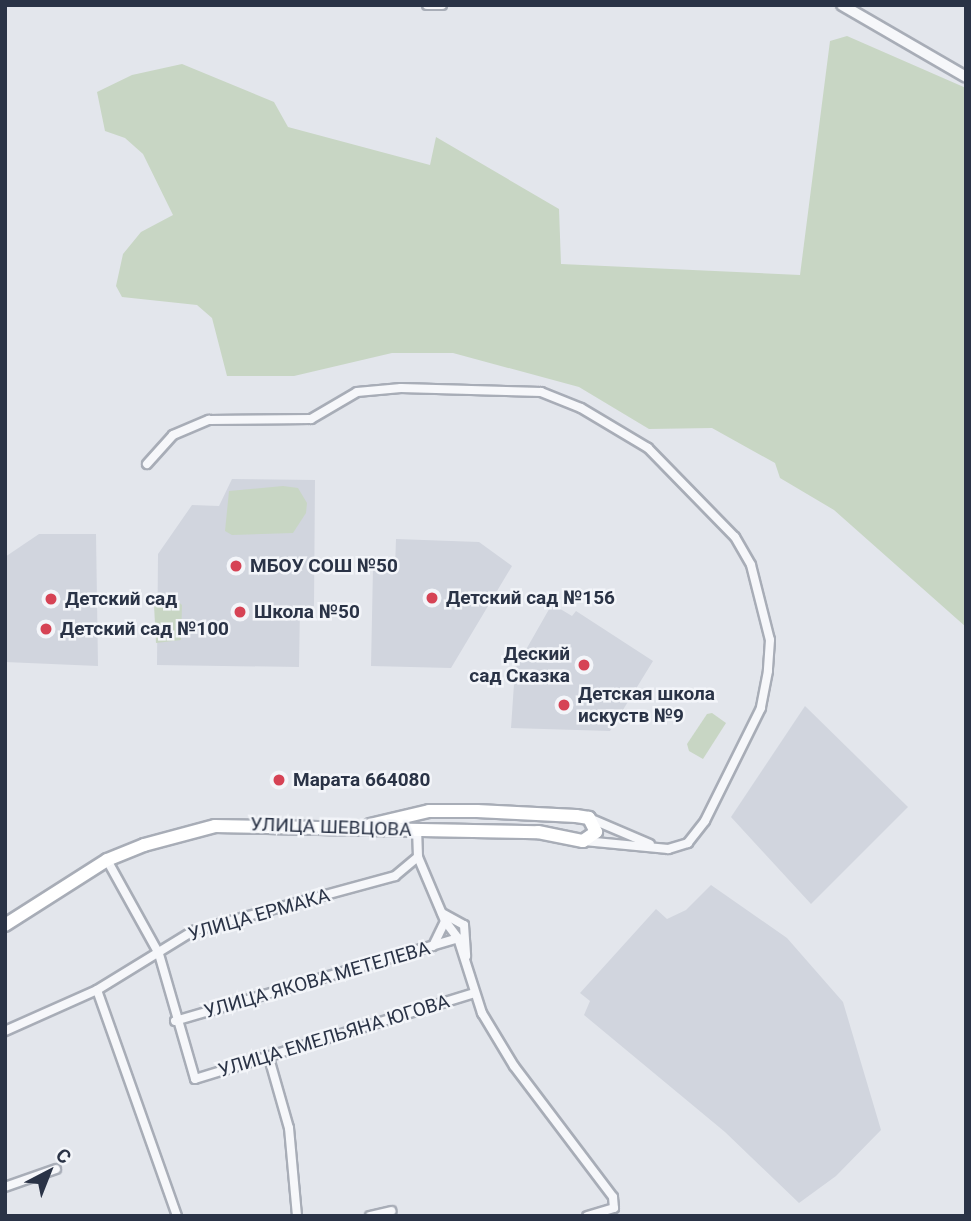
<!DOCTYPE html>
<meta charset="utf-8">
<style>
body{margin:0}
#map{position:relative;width:971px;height:1221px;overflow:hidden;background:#e3e6ec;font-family:Roboto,sans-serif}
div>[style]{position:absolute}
.built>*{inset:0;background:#d1d5de}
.green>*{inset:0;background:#c8d6c4}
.roads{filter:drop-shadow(2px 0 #a8adb7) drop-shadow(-2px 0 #a8adb7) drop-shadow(0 2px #a8adb7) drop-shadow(0 -2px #a8adb7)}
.minor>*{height:8px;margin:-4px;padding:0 4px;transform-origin:4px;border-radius:4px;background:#f6f7fa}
.tertiary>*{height:10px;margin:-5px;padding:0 5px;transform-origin:5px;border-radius:5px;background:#f6f7fa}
.secondary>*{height:12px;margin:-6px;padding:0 6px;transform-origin:6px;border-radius:6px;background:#fff}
.dots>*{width:19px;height:19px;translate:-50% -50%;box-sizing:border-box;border:4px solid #f3f5f9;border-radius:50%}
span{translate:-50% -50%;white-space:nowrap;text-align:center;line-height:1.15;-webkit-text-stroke:5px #f3f5f9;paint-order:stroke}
.poi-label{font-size:19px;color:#2a3346;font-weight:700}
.left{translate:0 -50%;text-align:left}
.right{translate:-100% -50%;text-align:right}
.street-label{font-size:19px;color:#2a3346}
.frame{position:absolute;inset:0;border:7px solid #2a3346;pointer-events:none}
.north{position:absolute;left:14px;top:1137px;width:70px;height:70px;-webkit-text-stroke:5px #f3f5f9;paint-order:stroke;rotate:42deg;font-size:19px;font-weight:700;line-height:28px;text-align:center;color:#2a3346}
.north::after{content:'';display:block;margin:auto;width:24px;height:32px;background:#2a3346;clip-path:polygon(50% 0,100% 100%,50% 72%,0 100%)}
</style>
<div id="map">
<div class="built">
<i style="clip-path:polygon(232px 479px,315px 480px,314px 606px,300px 606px,299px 667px,157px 665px,158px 554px,192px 505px,219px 506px)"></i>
<i style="clip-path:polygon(39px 534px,96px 534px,98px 666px,5px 662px,5px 557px)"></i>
<i style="clip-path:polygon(396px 539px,479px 542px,512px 566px,451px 668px,371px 666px,373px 567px,395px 568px)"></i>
<i style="clip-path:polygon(552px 604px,572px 616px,576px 611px,653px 661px,610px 731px,511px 728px,515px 669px)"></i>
<i style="clip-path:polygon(805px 706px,908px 807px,811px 904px,731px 817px)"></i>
<i style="clip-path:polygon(711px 885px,787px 938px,843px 1002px,881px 1130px,836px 1176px,799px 1203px,725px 1132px,584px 1015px,590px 1001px,580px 993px,656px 909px,667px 919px,686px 910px)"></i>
</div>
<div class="green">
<i style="clip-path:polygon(847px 36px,966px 88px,966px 627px,834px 510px,780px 478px,775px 463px,712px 428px,649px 429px,579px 387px,453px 353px,392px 353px,294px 376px,227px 376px,212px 318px,197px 305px,122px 297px,116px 286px,123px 254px,141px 232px,173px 215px,143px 154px,125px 138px,105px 131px,97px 92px,132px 75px,182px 64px,274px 102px,288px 127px,430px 165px,436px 137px,559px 209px,561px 264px,800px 275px,830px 41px)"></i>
<i style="clip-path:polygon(283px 486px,298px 488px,307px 503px,306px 513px,293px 533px,232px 535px,225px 531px,229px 491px)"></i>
<i style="clip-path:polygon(174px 598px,182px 605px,181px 640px,156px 643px,154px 605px)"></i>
<i style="clip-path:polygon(712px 713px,726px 723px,703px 759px,689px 751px,687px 744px,707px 714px)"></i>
</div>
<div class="roads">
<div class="minor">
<i style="left:427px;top:5px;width:15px"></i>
<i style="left:147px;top:464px;width:39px;rotate:-48deg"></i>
<i style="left:173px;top:435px;width:39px;rotate:-23deg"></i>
<i style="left:209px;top:420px;width:102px;rotate:-0.6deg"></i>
<i style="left:311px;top:419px;width:53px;rotate:-30.4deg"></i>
<i style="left:357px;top:392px;width:44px;rotate:-5.2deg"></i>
<i style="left:401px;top:388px;width:140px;rotate:1.6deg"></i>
<i style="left:541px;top:392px;width:43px;rotate:21.8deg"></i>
<i style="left:581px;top:408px;width:78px;rotate:30.8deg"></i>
<i style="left:648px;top:448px;width:124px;rotate:45.7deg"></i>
<i style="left:735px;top:537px;width:32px;rotate:60deg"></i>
<i style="left:751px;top:565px;width:77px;rotate:75.8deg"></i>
<i style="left:770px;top:640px;width:31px;rotate:94deg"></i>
<i style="left:768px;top:671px;width:38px;rotate:101deg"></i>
<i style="left:761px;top:708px;width:126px;rotate:116.4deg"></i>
<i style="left:705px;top:821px;width:28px;rotate:128deg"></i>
<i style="left:688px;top:843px;width:21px;rotate:163deg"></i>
<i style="left:668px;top:849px;width:84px;rotate:-174.6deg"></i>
<i style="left:589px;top:818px;width:66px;rotate:23.1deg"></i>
<i style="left:418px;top:857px;width:69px;rotate:67.1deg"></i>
<i style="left:445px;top:921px;width:21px;rotate:53deg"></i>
<i style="left:458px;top:938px;width:79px;rotate:72.3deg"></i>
<i style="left:482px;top:1013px;width:62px;rotate:58.9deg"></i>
<i style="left:514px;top:1066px;width:164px;rotate:52.9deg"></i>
<i style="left:613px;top:1197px;width:11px;rotate:85deg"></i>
<i style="left:614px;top:1208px;width:28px;rotate:163deg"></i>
<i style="left:107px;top:860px;width:107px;rotate:61deg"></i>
<i style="left:159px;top:954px;width:130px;rotate:73.9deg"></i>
<i style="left:195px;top:1079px;width:292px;rotate:-17.1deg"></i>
<i style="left:442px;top:913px;width:25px;rotate:29deg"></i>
<i style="left:464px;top:925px;width:31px;rotate:86deg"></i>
<i style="left:433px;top:946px;width:28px;rotate:-64deg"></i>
<i style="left:97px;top:990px;width:240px;rotate:70.5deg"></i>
<i style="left:175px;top:1021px;width:295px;rotate:-16.3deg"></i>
<i style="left:5px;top:1031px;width:101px;rotate:-24deg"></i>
<i style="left:97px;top:990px;width:113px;rotate:-31.6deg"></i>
<i style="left:193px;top:931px;width:209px;rotate:-15.2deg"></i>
<i style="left:395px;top:876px;width:30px;rotate:-40deg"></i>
<i style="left:418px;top:857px;width:26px;rotate:-92deg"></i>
<i style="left:269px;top:1058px;width:73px;rotate:74.1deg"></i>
<i style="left:289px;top:1128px;width:88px;rotate:84.8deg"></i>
<i style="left:5px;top:1187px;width:54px;rotate:-19.4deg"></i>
<i style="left:370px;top:1216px;width:22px;rotate:-13deg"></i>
</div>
<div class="tertiary">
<i style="left:842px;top:5px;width:143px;rotate:30.1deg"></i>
</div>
<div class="secondary">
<i style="left:5px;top:925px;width:121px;rotate:-32.5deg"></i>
<i style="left:107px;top:860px;width:40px;rotate:-22deg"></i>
<i style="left:144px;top:845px;width:73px;rotate:-15deg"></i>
<i style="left:215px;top:826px;width:323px;rotate:1.1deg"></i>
<i style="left:538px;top:832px;width:46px;rotate:11.3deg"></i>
<i style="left:583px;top:841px;width:16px;rotate:-35deg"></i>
<i style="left:596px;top:832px;width:16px;rotate:-117deg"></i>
<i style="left:589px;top:818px;width:13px;rotate:-171deg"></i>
<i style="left:576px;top:816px;width:99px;rotate:-177.1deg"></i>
<i style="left:477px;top:811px;width:48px;rotate:180deg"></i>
<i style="left:429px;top:811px;width:61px;rotate:166.7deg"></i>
</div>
</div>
<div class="dots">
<i style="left:236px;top:566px;background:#d64355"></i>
<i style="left:432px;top:598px;background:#d64355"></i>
<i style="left:51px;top:599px;background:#d64355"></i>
<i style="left:240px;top:612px;background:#d64355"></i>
<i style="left:46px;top:629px;background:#d64355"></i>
<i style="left:584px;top:665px;background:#d64355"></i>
<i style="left:564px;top:705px;background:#d64355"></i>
<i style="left:279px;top:780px;background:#d64355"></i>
</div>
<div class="poi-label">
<span class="left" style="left:250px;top:566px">МБОУ СОШ №50</span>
<span class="left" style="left:446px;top:598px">Детский сад №156</span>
<span class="left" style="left:65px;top:599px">Детский сад</span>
<span class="left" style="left:254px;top:612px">Школа №50</span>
<span class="left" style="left:60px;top:629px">Детский сад №100</span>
<span class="right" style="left:570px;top:665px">Деский<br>сад Сказка</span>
<span class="left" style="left:578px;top:705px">Детская школа<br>искуств №9</span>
<span class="left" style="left:293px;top:780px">Марата 664080</span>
</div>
<div class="street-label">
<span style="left:331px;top:827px;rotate:2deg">УЛИЦА ШЕВЦОВА</span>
<span style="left:259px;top:915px;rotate:-16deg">УЛИЦА ЕРМАКА</span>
<span style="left:317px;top:980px;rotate:-16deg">УЛИЦА ЯКОВА МЕТЕЛЕВА</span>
<span style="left:334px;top:1036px;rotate:-17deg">УЛИЦА ЕМЕЛЬЯНА ЮГОВА</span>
</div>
<div class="frame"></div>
<div class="north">С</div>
</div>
